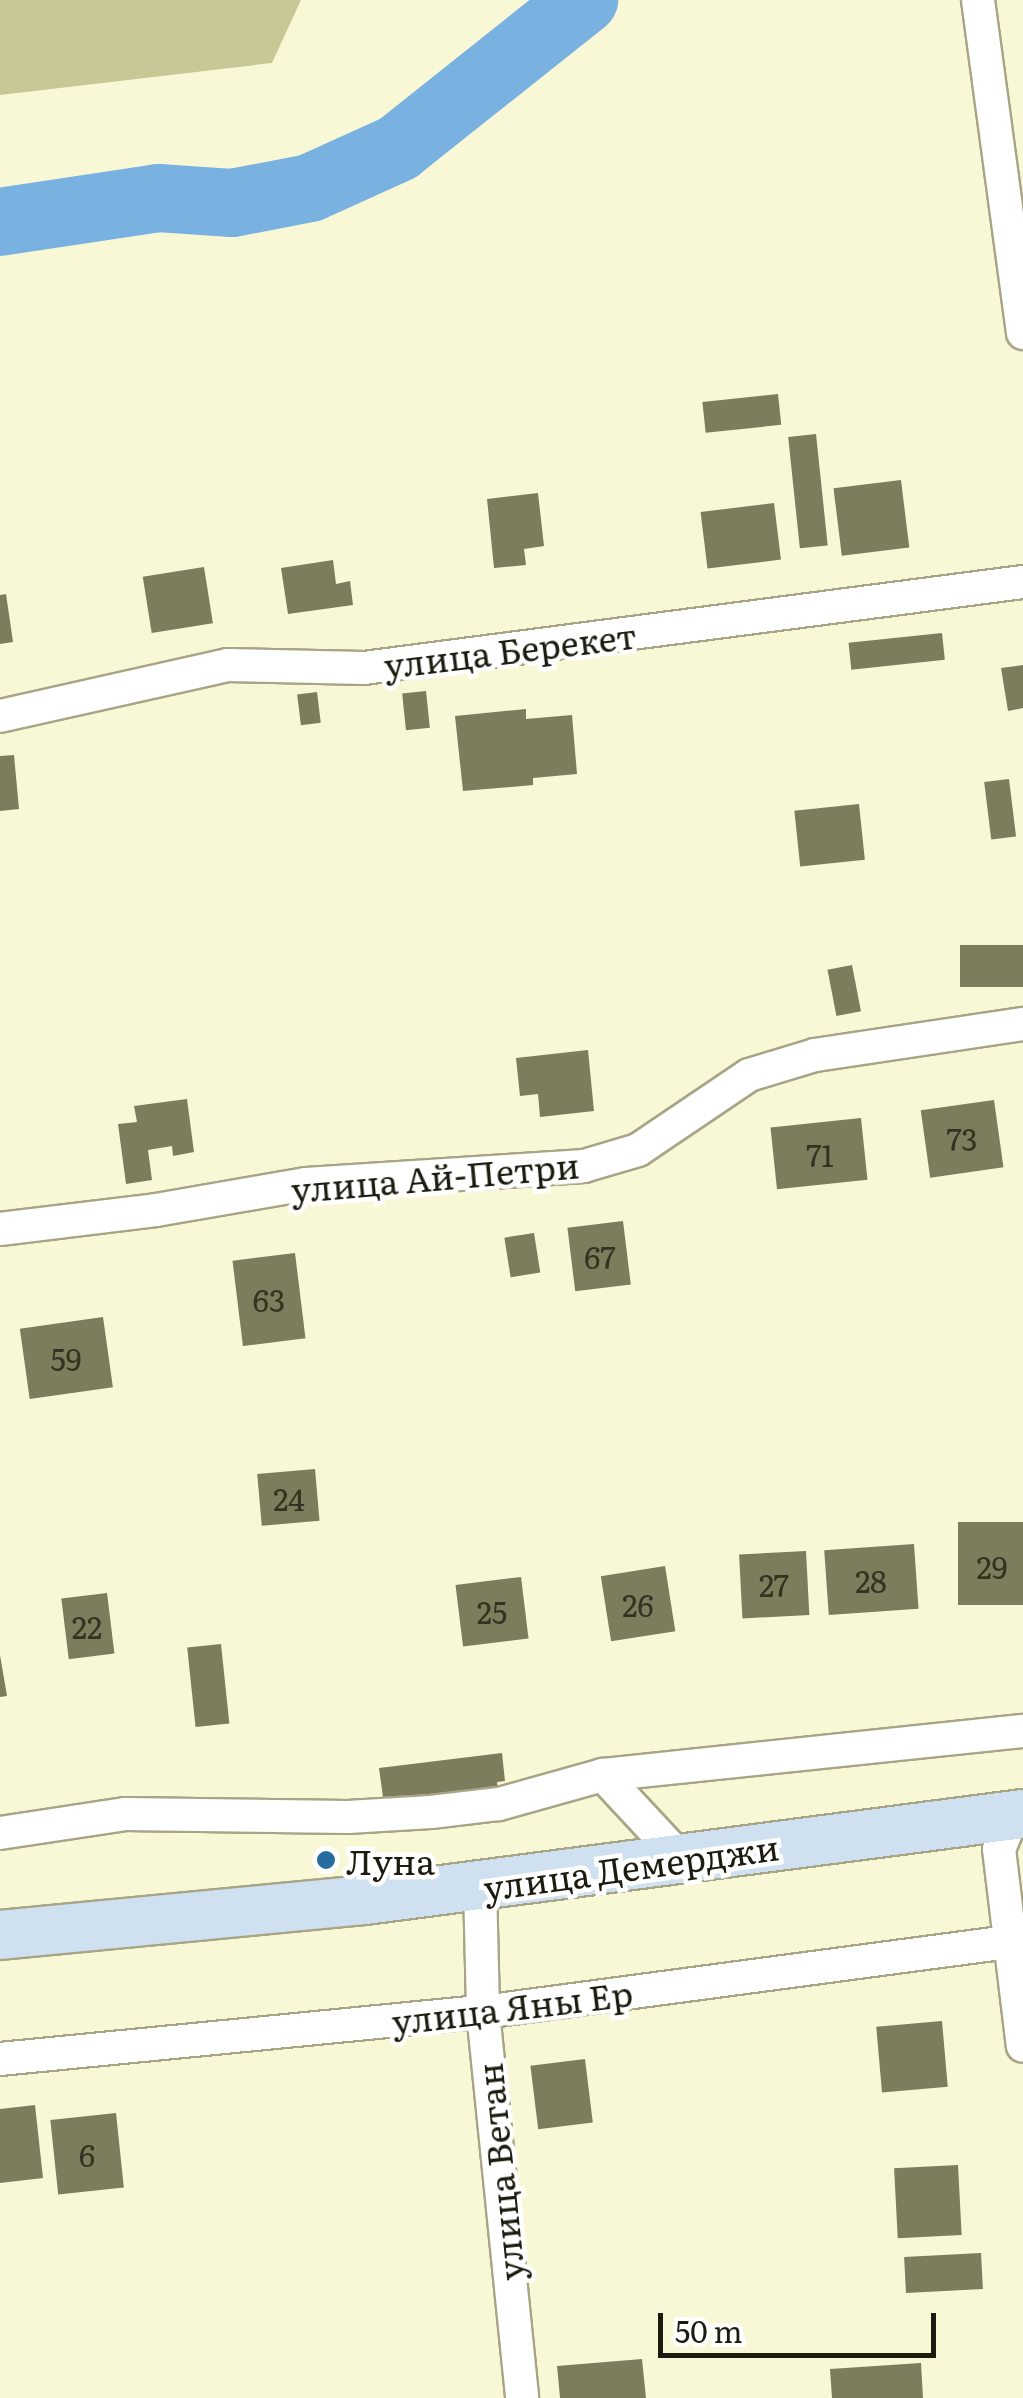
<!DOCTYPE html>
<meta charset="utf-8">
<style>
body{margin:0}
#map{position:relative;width:1023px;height:2398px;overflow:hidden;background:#f9f8d6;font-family:Literata,serif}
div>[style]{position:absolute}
.green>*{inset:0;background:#c9c795}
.river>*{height:68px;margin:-34px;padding:0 34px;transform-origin:34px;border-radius:34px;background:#79b1e1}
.building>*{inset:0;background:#7d7c5d;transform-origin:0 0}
.roads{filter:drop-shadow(2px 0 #a7a586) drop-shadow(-2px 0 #a7a586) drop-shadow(0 2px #a7a586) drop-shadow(0 -2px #a7a586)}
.street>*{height:32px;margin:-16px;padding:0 16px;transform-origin:16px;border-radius:16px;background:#fff}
.secondary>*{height:48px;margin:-24px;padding:0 24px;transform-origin:24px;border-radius:24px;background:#cfe1f0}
.dots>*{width:28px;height:28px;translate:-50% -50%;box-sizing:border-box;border:5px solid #fff;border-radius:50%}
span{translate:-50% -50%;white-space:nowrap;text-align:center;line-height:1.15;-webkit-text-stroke:9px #fff;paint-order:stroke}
.number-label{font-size:30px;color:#343322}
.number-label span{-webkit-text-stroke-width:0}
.street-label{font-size:35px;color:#1c1b0f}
.poi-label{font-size:35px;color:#1c1b0f}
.left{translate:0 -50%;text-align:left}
.scale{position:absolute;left:658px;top:2313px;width:278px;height:45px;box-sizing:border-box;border:5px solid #1c1b0f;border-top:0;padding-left:12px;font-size:30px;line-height:35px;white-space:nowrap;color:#1c1b0f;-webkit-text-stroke:8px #fff;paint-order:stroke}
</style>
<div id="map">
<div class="green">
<i style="clip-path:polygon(0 0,301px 0,272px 63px,0 95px)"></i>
</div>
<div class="river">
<i style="left:0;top:222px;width:160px;rotate:-8.6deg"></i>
<i style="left:158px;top:198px;width:74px;rotate:3.9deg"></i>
<i style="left:232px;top:203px;width:79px;rotate:-10.9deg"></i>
<i style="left:310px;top:188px;width:97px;rotate:-24.4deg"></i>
<i style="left:398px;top:148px;width:238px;rotate:-38.5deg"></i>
</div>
<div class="building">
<i style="left:778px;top:394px;width:31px;height:76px;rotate:84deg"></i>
<i style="left:816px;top:434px;width:112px;height:28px;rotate:84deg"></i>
<i style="left:901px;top:480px;width:68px;height:68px;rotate:83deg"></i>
<i style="clip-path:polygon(538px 493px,544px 546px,524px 549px,526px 565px,494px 568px,487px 499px)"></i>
<i style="left:774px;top:503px;width:57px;height:74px;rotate:83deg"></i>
<i style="clip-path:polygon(333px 560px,336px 584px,350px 581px,353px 605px,288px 614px,281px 568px)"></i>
<i style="left:204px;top:567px;width:57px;height:62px;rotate:81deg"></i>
<i style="clip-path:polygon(6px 594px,13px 642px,0 644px,0 595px)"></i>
<i style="left:942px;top:633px;width:27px;height:94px;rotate:84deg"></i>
<i style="clip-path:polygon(1023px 665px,1023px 708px,1008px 711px,1001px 668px)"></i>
<i style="left:426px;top:691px;width:37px;height:24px;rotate:84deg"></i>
<i style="left:317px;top:692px;width:31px;height:20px;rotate:83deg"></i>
<i style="clip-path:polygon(526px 709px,526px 719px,572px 715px,577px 774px,533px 778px,533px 785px,463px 791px,455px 716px)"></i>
<i style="clip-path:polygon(14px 755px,19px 809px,0 811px,0 756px)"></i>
<i style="left:1009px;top:779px;width:58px;height:25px;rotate:83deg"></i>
<i style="left:859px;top:804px;width:56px;height:65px;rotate:84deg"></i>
<i style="left:1023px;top:945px;width:42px;height:63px;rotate:90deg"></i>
<i style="left:852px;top:965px;width:47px;height:25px;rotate:79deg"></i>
<i style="clip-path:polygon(588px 1050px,594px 1111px,540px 1117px,538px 1094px,520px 1096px,516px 1058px)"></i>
<i style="clip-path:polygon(187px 1099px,194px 1152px,173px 1156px,172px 1146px,148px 1150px,152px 1180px,126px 1184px,118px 1124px,137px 1122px,134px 1106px)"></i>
<i style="left:994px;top:1100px;width:68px;height:74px;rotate:82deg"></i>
<i style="left:861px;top:1118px;width:62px;height:91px;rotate:84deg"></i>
<i style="left:623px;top:1221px;width:64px;height:56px;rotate:83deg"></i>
<i style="left:534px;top:1233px;width:40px;height:30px;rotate:81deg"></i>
<i style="left:295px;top:1253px;width:86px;height:63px;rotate:83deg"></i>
<i style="left:103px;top:1317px;width:71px;height:84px;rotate:82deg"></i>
<i style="left:315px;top:1469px;width:52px;height:58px;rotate:85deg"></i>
<i style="left:1023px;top:1522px;width:83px;height:65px;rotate:90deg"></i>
<i style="left:914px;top:1544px;width:65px;height:90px;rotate:86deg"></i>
<i style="left:806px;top:1551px;width:64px;height:67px;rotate:87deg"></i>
<i style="left:665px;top:1566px;width:66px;height:65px;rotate:81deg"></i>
<i style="left:521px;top:1577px;width:62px;height:66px;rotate:83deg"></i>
<i style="left:107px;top:1593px;width:61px;height:46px;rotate:83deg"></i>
<i style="left:221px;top:1644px;width:80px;height:34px;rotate:84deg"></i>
<i style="clip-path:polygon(0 1655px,7px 1696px,0 1697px)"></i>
<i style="clip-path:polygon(502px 1753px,505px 1781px,497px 1782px,499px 1798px,385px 1812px,379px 1768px)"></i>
<i style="left:942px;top:2021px;width:66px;height:66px;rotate:85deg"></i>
<i style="left:585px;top:2059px;width:64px;height:55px;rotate:83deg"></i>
<i style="clip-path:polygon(35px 2105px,43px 2178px,0 2183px,0 2109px)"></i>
<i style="left:116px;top:2113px;width:75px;height:66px;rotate:84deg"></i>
<i style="left:958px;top:2165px;width:70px;height:64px;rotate:87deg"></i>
<i style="left:981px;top:2253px;width:36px;height:77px;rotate:87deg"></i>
<i style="clip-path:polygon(642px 2359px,646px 2398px,560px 2398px,557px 2366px)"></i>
<i style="clip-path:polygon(921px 2363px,923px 2398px,832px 2398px,830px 2369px)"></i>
</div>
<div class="roads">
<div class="street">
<i style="left:978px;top:0;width:336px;rotate:82.3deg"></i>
<i style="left:0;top:716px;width:234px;rotate:-12.6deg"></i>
<i style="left:228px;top:665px;width:136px;rotate:1.3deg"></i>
<i style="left:364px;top:668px;width:665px;rotate:-7.44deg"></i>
<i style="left:0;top:1229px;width:157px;rotate:-6.9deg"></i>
<i style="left:156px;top:1210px;width:152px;rotate:-9.8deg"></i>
<i style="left:306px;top:1184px;width:279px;rotate:-3.7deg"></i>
<i style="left:584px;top:1166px;width:56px;rotate:-16.5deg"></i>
<i style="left:638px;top:1150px;width:134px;rotate:-34deg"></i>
<i style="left:749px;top:1075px;width:69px;rotate:-16.9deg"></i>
<i style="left:815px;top:1055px;width:210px;rotate:-8.5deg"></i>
<i style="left:603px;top:1775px;width:115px;rotate:47.1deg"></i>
<i style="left:1023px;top:1808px;width:12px;rotate:145deg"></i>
<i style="left:1013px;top:1815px;width:37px;rotate:112deg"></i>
<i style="left:999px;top:1849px;width:198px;rotate:83.1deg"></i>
<i style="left:0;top:1833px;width:126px;rotate:-8.6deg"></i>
<i style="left:125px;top:1814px;width:223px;rotate:0.8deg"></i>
<i style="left:348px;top:1817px;width:83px;rotate:-3.4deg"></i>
<i style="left:431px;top:1812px;width:68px;rotate:-6.7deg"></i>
<i style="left:499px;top:1804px;width:108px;rotate:-15.6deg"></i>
<i style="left:603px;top:1775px;width:422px;rotate:-6deg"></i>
<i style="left:480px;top:1886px;width:126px;rotate:88.6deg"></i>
<i style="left:483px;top:2012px;width:388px;rotate:84.2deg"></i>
<i style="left:0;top:2059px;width:485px;rotate:-5.6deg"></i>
<i style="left:483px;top:2012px;width:545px;rotate:-7.59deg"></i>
</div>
<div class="secondary">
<i style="left:0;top:1935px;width:367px;rotate:-5.5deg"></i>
<i style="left:365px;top:1900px;width:664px;rotate:-7.45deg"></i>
</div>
</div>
<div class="dots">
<i style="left:326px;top:1860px;background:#266ca0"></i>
</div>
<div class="number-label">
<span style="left:962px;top:1138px">73</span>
<span style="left:820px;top:1154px">71</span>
<span style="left:600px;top:1256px">67</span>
<span style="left:269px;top:1299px">63</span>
<span style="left:66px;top:1358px">59</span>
<span style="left:289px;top:1498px">24</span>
<span style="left:992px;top:1566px">29</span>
<span style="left:871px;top:1580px">28</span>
<span style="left:774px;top:1584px">27</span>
<span style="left:638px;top:1604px">26</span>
<span style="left:492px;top:1611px">25</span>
<span style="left:87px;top:1626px">22</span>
<span style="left:87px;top:2154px">6</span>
</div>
<div class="street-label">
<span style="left:510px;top:649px;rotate:-7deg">улица Берекет</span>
<span style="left:435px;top:1176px;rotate:-5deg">улица Ай-Петри</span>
<span style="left:631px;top:1866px;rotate:-8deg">улица Демерджи</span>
<span style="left:512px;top:2006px;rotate:-7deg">улица Яны Ер</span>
<span style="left:499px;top:2172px;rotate:-96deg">улица Ветан</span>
</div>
<div class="poi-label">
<span class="left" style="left:346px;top:1860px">Луна</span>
</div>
<div class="scale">50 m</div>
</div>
